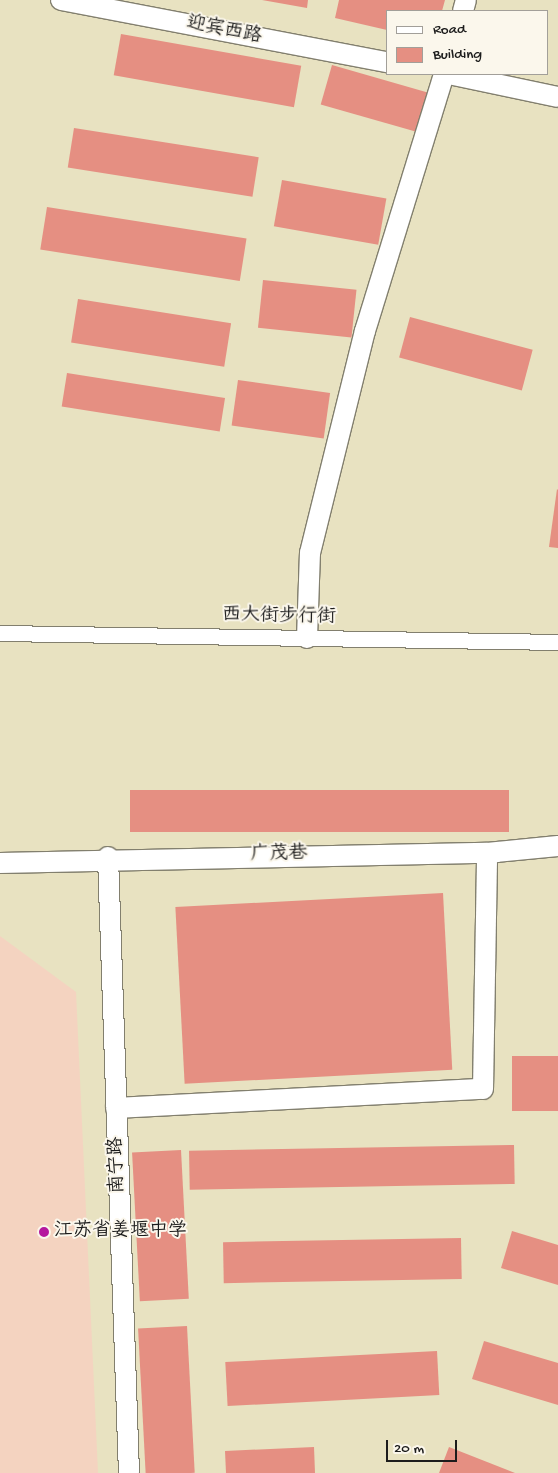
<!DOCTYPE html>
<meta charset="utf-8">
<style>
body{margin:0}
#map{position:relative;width:558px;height:1473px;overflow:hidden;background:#e8e2c1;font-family:"Gochi Hand","LXGW WenKai TC",sans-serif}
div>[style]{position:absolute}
.built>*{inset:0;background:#f4d3c0}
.building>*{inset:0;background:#e58f82;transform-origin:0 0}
.roads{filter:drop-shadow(1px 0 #827f6e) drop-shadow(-1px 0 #827f6e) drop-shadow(0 1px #827f6e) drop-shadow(0 -1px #827f6e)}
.pedestrian>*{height:15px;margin:-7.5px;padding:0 7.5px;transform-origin:7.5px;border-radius:7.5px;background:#fff}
.minor>*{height:20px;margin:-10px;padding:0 10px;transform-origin:10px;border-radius:10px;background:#fff}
.dots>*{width:14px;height:14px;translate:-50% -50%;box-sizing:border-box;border:2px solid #fbf7ec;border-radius:50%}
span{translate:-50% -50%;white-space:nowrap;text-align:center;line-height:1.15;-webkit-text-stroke:4px #fbf7ec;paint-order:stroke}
.street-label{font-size:19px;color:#1c1c1c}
.poi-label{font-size:19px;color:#1c1c1c}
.left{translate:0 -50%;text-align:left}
.legend{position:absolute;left:386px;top:10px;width:162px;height:65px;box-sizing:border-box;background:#fbf7ec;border:1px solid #a29f99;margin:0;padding:6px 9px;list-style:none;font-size:15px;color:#1c1c1c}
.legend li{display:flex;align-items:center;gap:10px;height:25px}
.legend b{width:25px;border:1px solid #a29f99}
.scale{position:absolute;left:386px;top:1440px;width:71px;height:22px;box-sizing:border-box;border:2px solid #1c1c1c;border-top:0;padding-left:6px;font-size:15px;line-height:18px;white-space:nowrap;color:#1c1c1c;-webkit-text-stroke:4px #fbf7ec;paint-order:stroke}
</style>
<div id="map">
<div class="built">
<i style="clip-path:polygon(0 936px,76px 992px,98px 1473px,0 1473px)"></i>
</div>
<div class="building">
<i style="clip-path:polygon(262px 0,308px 0,307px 8px)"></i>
<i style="clip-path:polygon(339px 0,445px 0,442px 11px,387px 11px,387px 30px,335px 18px)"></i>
<i style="left:121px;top:34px;width:183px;height:42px;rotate:10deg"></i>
<i style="left:332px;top:65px;width:104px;height:41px;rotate:16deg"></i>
<i style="left:74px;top:128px;width:187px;height:40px;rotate:9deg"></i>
<i style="left:282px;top:180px;width:106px;height:47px;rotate:10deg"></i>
<i style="left:47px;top:207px;width:202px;height:43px;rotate:9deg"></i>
<i style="left:263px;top:280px;width:94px;height:48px;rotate:6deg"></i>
<i style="left:78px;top:299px;width:155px;height:44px;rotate:9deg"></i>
<i style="left:410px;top:317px;width:127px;height:42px;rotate:15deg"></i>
<i style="left:67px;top:373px;width:160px;height:34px;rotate:9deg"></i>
<i style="left:238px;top:380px;width:93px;height:46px;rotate:8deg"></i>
<i style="clip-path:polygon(557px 489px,558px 490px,558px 548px,549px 547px)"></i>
<i style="left:130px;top:790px;width:379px;height:42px"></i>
<i style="left:443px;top:893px;width:177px;height:268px;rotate:87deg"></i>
<i style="left:512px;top:1056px;width:46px;height:55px"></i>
<i style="left:514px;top:1145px;width:39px;height:325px;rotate:89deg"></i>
<i style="left:181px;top:1150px;width:149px;height:49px;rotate:87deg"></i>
<i style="clip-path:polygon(512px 1231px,558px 1245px,558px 1285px,501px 1268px)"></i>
<i style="left:461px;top:1238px;width:41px;height:238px;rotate:89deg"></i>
<i style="left:187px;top:1326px;width:147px;height:49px;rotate:87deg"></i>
<i style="clip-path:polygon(484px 1341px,558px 1363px,558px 1405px,472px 1379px)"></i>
<i style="left:437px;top:1351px;width:44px;height:212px;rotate:87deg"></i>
<i style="clip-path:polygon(314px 1447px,315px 1473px,226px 1473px,225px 1451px)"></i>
<i style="clip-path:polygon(449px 1447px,515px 1473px,439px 1473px)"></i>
</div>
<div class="roads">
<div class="pedestrian">
<i style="left:0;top:633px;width:558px;rotate:0.92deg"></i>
</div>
<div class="minor">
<i style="left:61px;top:0;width:332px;rotate:10.8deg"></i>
<i style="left:463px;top:11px;width:11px;rotate:-75deg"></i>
<i style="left:449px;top:74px;width:111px;rotate:11.9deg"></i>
<i style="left:307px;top:638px;width:85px;rotate:-88deg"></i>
<i style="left:310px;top:553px;width:229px;rotate:-76.1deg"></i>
<i style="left:365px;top:331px;width:269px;rotate:-72.9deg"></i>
<i style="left:108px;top:857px;width:616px;rotate:88.05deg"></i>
<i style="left:0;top:863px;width:487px;rotate:-1.2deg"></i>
<i style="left:487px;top:853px;width:71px;rotate:-5.6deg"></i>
<i style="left:116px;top:1108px;width:367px;rotate:-3deg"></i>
<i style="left:483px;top:1089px;width:236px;rotate:-89deg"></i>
</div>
</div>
<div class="dots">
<i style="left:44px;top:1232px;background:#b5179e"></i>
</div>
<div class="street-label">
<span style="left:224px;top:31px;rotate:11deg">迎宾西路</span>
<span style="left:279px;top:617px;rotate:1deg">西大街步行街</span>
<span style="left:279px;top:855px;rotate:-1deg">广茂巷</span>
<span style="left:118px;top:1165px;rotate:-92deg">南宁路</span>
</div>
<div class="poi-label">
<span class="left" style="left:54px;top:1232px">江苏省姜堰中学</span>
</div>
<ul class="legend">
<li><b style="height:6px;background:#fff"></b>Road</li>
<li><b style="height:14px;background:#e58f82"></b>Building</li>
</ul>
<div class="scale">20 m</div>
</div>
